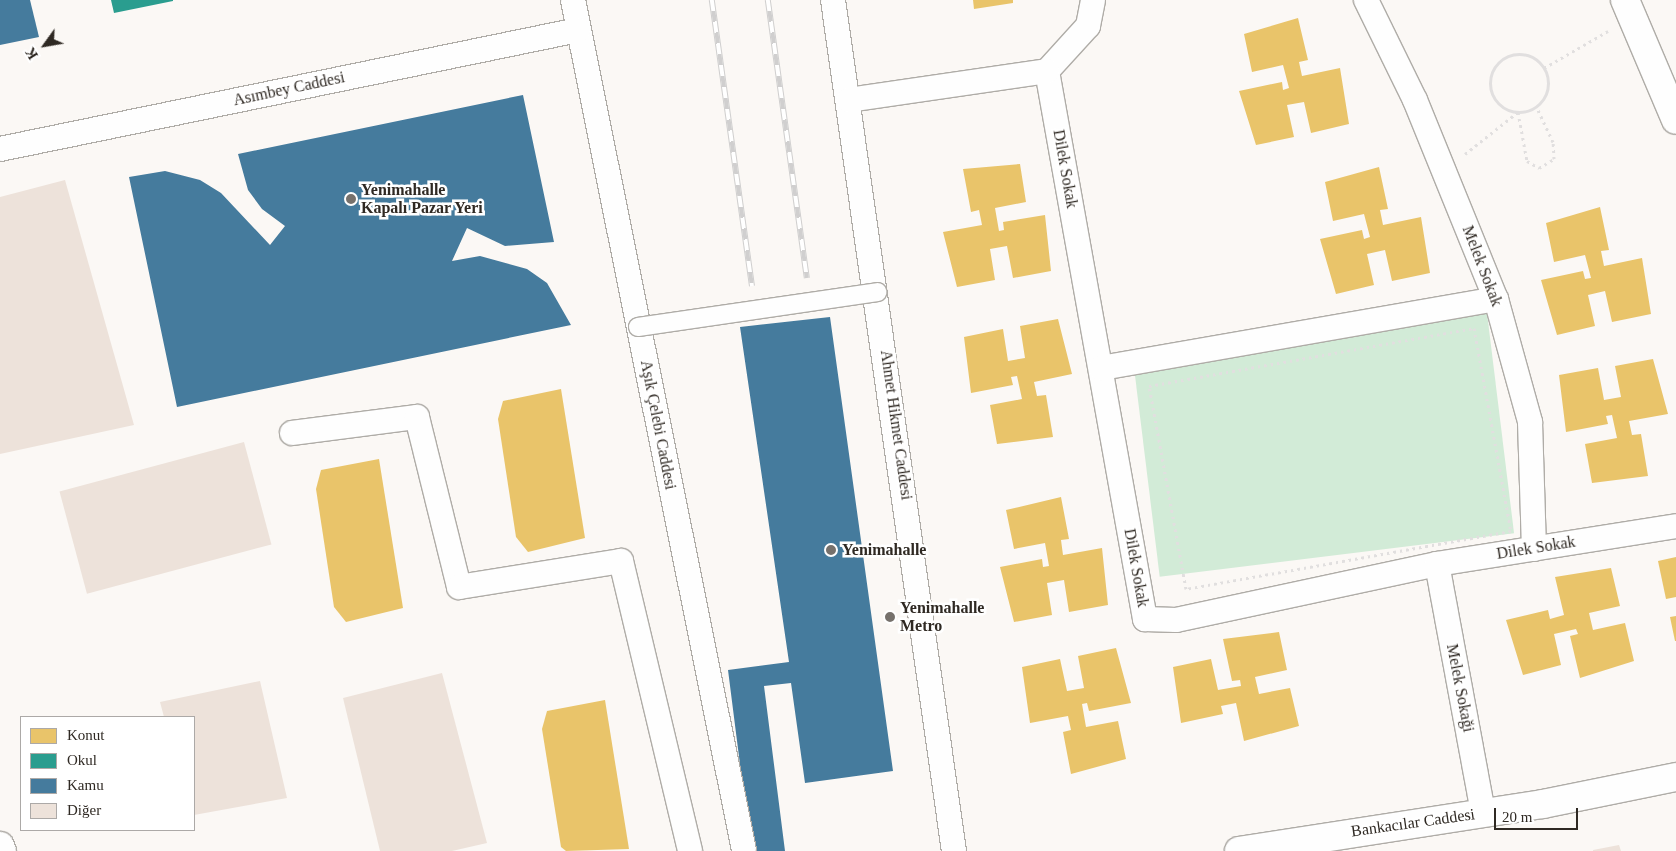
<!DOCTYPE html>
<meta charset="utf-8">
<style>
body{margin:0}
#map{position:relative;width:1676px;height:851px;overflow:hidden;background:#fbf8f5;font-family:Georgia,serif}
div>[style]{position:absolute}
.green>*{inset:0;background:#d2ebd7;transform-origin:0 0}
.homes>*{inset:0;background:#e9c46a}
.schools>*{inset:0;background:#2a9d8f}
.public>*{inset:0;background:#457b9d}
.building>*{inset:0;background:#ede2da;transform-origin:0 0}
.path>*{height:3px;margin-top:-1.5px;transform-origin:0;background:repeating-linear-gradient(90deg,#e1dfdf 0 2.5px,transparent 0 6.5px)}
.path>.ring{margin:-1.5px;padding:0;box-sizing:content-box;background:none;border:3px solid #e1dfdf;border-radius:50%}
.roads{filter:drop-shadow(1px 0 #afaca7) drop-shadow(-1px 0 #afaca7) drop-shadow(0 1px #afaca7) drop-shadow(0 -1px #afaca7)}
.minor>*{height:24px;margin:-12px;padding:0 12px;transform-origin:12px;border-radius:12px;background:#fefefe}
.tertiary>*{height:28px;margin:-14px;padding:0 14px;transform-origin:14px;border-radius:14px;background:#fefefe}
.secondary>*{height:28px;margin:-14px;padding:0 14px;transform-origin:14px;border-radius:14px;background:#fefefe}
.rail>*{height:5.5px;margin-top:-2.75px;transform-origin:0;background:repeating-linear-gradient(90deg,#fff 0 11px,#d0cfcf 0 22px);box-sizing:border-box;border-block:1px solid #d0cfcf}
.bridges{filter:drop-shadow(1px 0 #afaca7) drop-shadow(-1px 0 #afaca7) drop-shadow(0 1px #afaca7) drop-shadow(0 -1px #afaca7)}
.pedestrian-bridge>*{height:18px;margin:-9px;padding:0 9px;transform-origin:9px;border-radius:9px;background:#fefefe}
.dots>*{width:14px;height:14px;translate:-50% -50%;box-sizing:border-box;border:2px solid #fff;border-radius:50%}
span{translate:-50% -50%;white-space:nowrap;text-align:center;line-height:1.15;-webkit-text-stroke:5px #fff;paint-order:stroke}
.street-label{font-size:16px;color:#2f2923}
.poi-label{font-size:16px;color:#2f2923;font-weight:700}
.left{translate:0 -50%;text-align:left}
.legend{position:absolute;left:20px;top:716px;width:175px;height:115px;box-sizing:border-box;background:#fff;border:1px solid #aca9a7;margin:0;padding:6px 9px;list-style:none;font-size:15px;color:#2f2923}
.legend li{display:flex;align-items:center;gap:10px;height:25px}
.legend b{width:25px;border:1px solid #aca9a7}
.north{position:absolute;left:20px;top:20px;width:50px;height:50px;-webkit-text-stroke:4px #fff;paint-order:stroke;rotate:238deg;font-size:14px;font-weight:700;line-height:20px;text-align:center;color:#2f2923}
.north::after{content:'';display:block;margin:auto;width:18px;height:22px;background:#2f2923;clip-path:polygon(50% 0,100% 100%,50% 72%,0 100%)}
.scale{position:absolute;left:1494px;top:808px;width:84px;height:22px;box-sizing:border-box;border:2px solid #2f2923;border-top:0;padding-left:6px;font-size:15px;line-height:18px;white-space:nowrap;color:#2f2923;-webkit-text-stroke:4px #fff;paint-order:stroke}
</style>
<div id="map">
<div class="green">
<i style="left:1487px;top:313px;width:222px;height:357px;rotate:83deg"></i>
</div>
<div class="homes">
<i style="clip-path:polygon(973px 0,1013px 0,1013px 3px,974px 9px)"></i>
<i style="clip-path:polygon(1298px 18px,1308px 60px,1299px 62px,1302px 76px,1340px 68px,1349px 124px,1311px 133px,1304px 102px,1287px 105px,1294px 137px,1256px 145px,1239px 91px,1282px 82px,1283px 90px,1289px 88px,1283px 65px,1252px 72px,1244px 34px)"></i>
<i style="clip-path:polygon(1020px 164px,1026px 202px,995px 208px,999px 231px,1004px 230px,1003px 222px,1045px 215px,1051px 271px,1013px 278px,1007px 246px,990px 249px,995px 280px,957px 287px,943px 232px,982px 225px,979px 210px,971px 212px,963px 169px)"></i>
<i style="clip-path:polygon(1379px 167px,1388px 209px,1380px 210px,1383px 225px,1421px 217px,1430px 273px,1392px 281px,1385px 250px,1367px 254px,1374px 285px,1336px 294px,1320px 239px,1362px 230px,1364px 239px,1370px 237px,1364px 214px,1333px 221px,1325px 182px)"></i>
<i style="clip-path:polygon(1600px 207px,1609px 250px,1601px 251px,1604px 266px,1642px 258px,1651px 314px,1612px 322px,1605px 291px,1588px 295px,1595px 326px,1557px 335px,1541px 280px,1583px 271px,1585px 279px,1591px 278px,1585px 255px,1554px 262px,1546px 223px)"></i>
<i style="clip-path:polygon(1058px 319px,1072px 374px,1034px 382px,1037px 396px,1046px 395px,1053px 437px,997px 444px,990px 405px,1022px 399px,1017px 376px,1011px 377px,1013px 385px,971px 393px,964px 337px,1003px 329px,1008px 361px,1025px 358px,1020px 326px)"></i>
<i style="clip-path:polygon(1653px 359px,1668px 414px,1629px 421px,1632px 435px,1641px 434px,1648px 476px,1592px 483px,1585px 444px,1617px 438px,1612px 415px,1606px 416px,1608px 424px,1566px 432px,1559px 375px,1598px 368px,1604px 400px,1621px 397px,1615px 366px)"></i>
<i style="clip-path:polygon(561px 389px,585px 538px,528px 552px,516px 537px,498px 419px,503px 401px)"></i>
<i style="clip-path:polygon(379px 459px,403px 608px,346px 622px,334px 607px,316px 489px,321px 470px)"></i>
<i style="clip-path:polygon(1061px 497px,1069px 539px,1061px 540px,1063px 555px,1102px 548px,1108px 605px,1069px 612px,1064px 580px,1047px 583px,1052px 615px,1014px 622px,1000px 567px,1042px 559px,1043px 567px,1049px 566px,1045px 543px,1014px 549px,1006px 510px)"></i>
<i style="clip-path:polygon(1676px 557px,1676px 597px,1666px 599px,1658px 561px)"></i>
<i style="clip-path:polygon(1611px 568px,1620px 606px,1589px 613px,1593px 630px,1625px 623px,1634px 661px,1580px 678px,1570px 636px,1578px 634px,1576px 629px,1554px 634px,1561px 665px,1523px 675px,1506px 620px,1548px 610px,1550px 619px,1564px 615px,1555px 577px)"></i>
<i style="clip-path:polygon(1676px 616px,1676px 641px,1675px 641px,1670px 617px)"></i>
<i style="clip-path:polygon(1279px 632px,1287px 670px,1255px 677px,1259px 694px,1290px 688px,1299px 726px,1244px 741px,1236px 703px,1221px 706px,1223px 714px,1181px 723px,1173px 667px,1211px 659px,1218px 690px,1241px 686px,1240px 680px,1232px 681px,1223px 639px)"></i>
<i style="clip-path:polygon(1116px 648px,1131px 703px,1089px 711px,1087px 703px,1082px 704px,1086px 727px,1118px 721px,1126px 759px,1071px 774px,1063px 732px,1071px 730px,1068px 716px,1030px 723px,1022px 667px,1060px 659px,1067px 691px,1084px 688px,1078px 656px)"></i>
<i style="clip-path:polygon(605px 700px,629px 849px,566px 851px,561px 847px,542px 729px,547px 711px)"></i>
</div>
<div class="schools">
<i style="clip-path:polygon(111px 0,173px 0,173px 1px,114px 13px)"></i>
</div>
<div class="public">
<i style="clip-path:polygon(0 0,30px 0,39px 37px,0 45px)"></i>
<i style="clip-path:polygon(523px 95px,554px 242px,505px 246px,467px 228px,452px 261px,480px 256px,527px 269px,547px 283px,571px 325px,177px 407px,129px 177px,165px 171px,200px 180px,221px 193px,270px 245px,285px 226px,262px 209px,248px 190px,238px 154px)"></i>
<i style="clip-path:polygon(830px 317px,893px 771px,805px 783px,791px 683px,764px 686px,785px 851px,751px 851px,728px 670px,789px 662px,740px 327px)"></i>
</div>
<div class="building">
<i style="clip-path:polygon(65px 180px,134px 425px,0 454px,0 197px)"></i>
<i style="left:244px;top:442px;width:106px;height:191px;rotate:75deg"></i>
<i style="clip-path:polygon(442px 673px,487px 843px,452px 851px,380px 851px,343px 698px)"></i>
<i style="clip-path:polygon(260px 681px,287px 798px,194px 815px,194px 717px,164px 717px,160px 702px)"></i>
<i style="clip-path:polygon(1619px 845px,1621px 851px,1593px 851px,1593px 850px)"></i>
</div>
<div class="path">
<i class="ring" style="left:1490px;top:54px;width:55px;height:55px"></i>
<i style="left:1544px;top:68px;width:74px;rotate:-30deg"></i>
<i style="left:1465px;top:154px;width:68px;rotate:-38.4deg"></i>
<i style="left:1518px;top:112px;width:50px;rotate:79.6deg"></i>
<i style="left:1527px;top:161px;width:14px;rotate:30deg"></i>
<i style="left:1539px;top:168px;width:17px;rotate:-31deg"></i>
<i style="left:1554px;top:159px;width:17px;rotate:-93deg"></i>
<i style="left:1553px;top:142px;width:40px;rotate:-115deg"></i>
<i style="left:1474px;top:328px;width:206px;rotate:79.7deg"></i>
<i style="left:1511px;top:531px;width:330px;rotate:169.9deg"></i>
<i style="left:1186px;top:589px;width:206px;rotate:-100.3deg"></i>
<i style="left:1149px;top:386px;width:330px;rotate:-10.1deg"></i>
</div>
<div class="roads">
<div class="minor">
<i style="left:573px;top:0;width:867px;rotate:78.63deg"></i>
<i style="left:833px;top:0;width:860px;rotate:81.91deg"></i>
<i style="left:1366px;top:0;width:111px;rotate:63.9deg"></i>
<i style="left:1415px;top:100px;width:215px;rotate:67.9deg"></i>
<i style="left:1496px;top:299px;width:128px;rotate:74.5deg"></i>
<i style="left:1530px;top:422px;width:127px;rotate:88.2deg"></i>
<i style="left:1047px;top:71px;width:557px;rotate:79.86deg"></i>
<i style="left:1145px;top:619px;width:31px;rotate:2deg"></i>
<i style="left:1176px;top:620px;width:267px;rotate:-12.1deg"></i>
<i style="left:1437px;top:564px;width:242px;rotate:-9deg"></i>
<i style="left:1047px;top:71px;width:61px;rotate:-47.7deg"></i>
<i style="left:1088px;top:26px;width:26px;rotate:-79deg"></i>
<i style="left:849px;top:100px;width:200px;rotate:-8.3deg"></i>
<i style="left:0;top:149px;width:590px;rotate:-11.63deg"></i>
<i style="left:1101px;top:368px;width:401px;rotate:-9.9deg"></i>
<i style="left:292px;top:433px;width:126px;rotate:-7.3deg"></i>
<i style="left:417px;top:417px;width:175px;rotate:76.1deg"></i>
<i style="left:459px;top:587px;width:164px;rotate:-9.1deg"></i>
<i style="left:621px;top:561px;width:298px;rotate:76.6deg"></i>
<i style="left:1437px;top:564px;width:253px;rotate:79.5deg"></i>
</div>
<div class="tertiary">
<i style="left:1625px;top:0;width:130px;rotate:67deg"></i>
</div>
<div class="secondary">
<i style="left:0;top:846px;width:5px;rotate:68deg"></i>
<i style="left:1239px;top:851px;width:308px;rotate:-8.8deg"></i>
<i style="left:1543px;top:804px;width:136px;rotate:-11.5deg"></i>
</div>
</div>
<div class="rail">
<i style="left:712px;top:0;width:289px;rotate:82deg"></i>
<i style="left:768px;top:0;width:281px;rotate:82deg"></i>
</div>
<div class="bridges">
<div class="pedestrian-bridge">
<i style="left:638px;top:327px;width:242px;rotate:-8.3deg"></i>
</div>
</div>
<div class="dots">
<i style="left:351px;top:199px;background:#76716c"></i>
<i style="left:831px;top:550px;background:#76716c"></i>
<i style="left:890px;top:617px;background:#76716c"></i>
</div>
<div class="street-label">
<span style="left:289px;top:89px;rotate:-12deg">Asımbey Caddesi</span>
<span style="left:1065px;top:169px;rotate:80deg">Dilek Sokak</span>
<span style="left:1482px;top:266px;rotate:69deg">Melek Sokak</span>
<span style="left:658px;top:425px;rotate:79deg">Aşık Çelebi Caddesi</span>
<span style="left:896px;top:425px;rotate:82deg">Ahmet Hikmet Caddesi</span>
<span style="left:1536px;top:548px;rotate:-9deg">Dilek Sokak</span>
<span style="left:1136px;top:568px;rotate:80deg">Dilek Sokak</span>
<span style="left:1460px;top:688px;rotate:79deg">Melek Sokaği</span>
<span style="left:1413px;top:823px;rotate:-8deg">Bankacılar Caddesi</span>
</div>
<div class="poi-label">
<span class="left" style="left:361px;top:199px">Yenimahalle<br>Kapalı Pazar Yeri</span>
<span class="left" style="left:842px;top:550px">Yenimahalle</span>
<span class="left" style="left:900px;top:617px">Yenimahalle<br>Metro</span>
</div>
<ul class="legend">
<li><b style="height:14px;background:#e9c46a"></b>Konut</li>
<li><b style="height:14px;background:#2a9d8f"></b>Okul</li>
<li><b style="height:14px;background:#457b9d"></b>Kamu</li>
<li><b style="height:14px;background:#ede2da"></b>Diğer</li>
</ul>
<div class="north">K</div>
<div class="scale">20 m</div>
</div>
